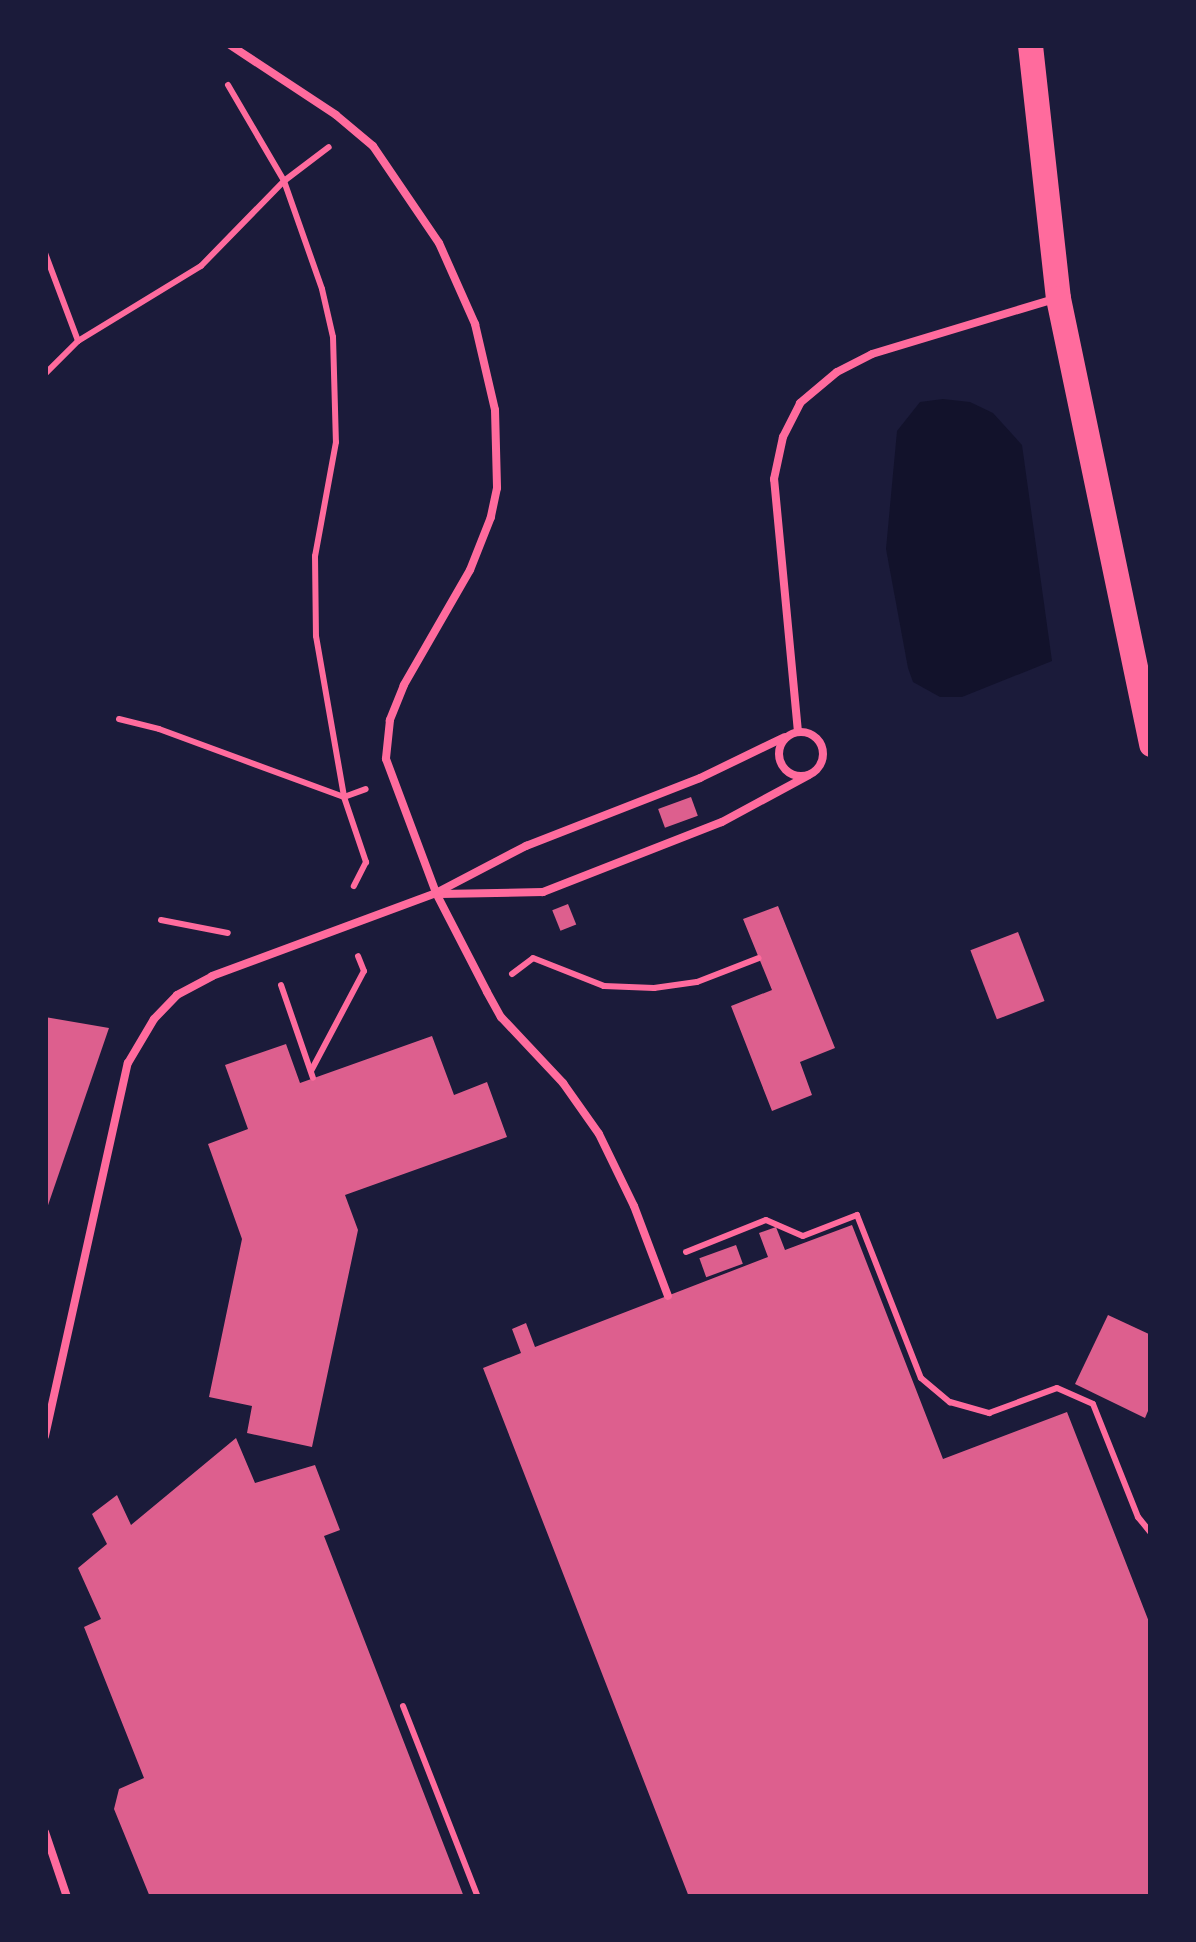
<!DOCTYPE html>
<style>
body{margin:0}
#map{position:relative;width:1196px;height:1942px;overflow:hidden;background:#1b1b3a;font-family:"Alegreya Sans",sans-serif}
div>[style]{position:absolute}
.water>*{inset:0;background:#12122b}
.building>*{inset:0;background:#dd5f8e;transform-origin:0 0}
.path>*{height:6px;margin:-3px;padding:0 3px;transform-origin:3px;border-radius:3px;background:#ff6b9d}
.service>*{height:8px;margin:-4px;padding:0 4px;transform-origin:4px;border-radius:4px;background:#ff6b9d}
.service>.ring{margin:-4px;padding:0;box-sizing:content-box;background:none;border:8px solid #ff6b9d;border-radius:50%}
.primary>*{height:25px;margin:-12.5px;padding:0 12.5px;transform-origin:12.5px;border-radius:12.5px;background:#ff6b9d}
span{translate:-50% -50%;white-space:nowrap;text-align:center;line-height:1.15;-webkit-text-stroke:8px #1b1b3a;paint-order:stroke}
.frame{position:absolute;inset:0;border:48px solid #1b1b3a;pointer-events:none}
</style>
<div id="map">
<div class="water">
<i style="clip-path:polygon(943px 399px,970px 402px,993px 413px,1022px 445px,1052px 661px,962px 697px,940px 697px,913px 682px,908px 668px,886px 549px,897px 431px,920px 402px)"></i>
</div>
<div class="building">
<i style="left:691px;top:797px;width:20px;height:35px;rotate:70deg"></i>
<i style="left:568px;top:904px;width:22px;height:17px;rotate:68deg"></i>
<i style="clip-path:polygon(778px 906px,835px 1048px,800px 1062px,812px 1095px,772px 1111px,731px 1006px,772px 990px,743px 919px)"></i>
<i style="left:1018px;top:932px;width:74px;height:51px;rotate:69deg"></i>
<i style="clip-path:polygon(45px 1017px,109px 1028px,46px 1211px,45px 1211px)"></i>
<i style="clip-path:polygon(432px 1036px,454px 1095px,487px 1082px,507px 1137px,345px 1195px,358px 1230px,312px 1447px,247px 1433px,252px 1406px,209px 1397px,242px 1239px,208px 1144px,248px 1129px,225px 1065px,286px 1044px,300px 1083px)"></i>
<i style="clip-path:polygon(852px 1225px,943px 1459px,1067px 1412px,1151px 1627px,1151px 1897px,689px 1897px,483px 1368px,521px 1353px,512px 1329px,526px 1323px,535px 1347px,768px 1257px,759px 1233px,776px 1227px,785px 1250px)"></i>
<i style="left:736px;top:1245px;width:20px;height:39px;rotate:70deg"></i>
<i style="clip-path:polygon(1108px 1315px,1151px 1335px,1151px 1404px,1145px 1418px,1075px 1384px)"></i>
<i style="clip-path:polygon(236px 1438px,255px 1483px,315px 1465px,340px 1530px,324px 1536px,464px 1897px,150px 1897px,114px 1809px,119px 1789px,144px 1778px,84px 1627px,101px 1619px,78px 1568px,107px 1544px,92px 1514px,117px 1495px,131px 1525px)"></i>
</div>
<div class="path">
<i style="left:228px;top:85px;width:111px;rotate:59.7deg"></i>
<i style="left:284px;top:181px;width:114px;rotate:70.6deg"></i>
<i style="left:322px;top:289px;width:49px;rotate:77.1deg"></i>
<i style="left:333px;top:337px;width:105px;rotate:88.4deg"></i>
<i style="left:336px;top:442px;width:116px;rotate:100.4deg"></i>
<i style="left:315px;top:556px;width:80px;rotate:89.3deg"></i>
<i style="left:316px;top:636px;width:163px;rotate:80.1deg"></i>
<i style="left:344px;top:797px;width:69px;rotate:71.3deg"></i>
<i style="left:366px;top:862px;width:27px;rotate:117deg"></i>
<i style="left:45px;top:253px;width:94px;rotate:69.4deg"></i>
<i style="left:78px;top:341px;width:47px;rotate:135deg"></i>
<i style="left:78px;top:341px;width:144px;rotate:-31.4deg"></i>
<i style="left:201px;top:266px;width:119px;rotate:-45.7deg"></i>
<i style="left:284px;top:181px;width:56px;rotate:-37.1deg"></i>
<i style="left:119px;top:719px;width:41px;rotate:14deg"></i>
<i style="left:159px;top:729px;width:197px;rotate:20.2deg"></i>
<i style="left:344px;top:797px;width:23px;rotate:-20deg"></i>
<i style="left:161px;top:920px;width:68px;rotate:11deg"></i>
<i style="left:512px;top:974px;width:26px;rotate:-37deg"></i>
<i style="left:533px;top:958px;width:76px;rotate:21.5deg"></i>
<i style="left:604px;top:986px;width:50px;rotate:2.3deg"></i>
<i style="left:654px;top:988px;width:43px;rotate:-7.9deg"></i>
<i style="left:697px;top:982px;width:66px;rotate:-21.2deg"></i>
<i style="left:281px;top:985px;width:98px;rotate:71deg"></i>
<i style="left:311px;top:1071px;width:113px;rotate:-62.1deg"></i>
<i style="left:364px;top:971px;width:16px;rotate:-112deg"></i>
<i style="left:686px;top:1252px;width:86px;rotate:-21.8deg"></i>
<i style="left:766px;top:1220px;width:40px;rotate:23.4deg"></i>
<i style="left:803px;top:1236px;width:58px;rotate:-21.3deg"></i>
<i style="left:857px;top:1215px;width:175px;rotate:68.6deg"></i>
<i style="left:921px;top:1378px;width:38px;rotate:40deg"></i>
<i style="left:950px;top:1402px;width:41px;rotate:15.8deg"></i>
<i style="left:989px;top:1413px;width:72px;rotate:-20.2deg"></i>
<i style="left:1057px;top:1388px;width:39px;rotate:24deg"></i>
<i style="left:1093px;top:1404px;width:122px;rotate:68.3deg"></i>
<i style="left:1138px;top:1517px;width:21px;rotate:51deg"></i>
<i style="left:403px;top:1706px;width:205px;rotate:68.6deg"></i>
</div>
<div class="service">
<i style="left:230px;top:45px;width:127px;rotate:33.4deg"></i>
<i style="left:336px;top:115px;width:48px;rotate:40deg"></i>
<i style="left:373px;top:146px;width:117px;rotate:55.8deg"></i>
<i style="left:439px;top:243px;width:89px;rotate:66deg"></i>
<i style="left:475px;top:324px;width:88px;rotate:76.9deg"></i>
<i style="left:495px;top:410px;width:78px;rotate:88.5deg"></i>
<i style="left:497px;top:488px;width:30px;rotate:102deg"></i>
<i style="left:491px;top:517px;width:57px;rotate:111.6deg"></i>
<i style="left:470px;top:570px;width:133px;rotate:119.9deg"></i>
<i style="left:404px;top:685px;width:38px;rotate:112deg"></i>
<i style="left:390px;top:720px;width:39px;rotate:96deg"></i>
<i style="left:386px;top:759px;width:143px;rotate:69.5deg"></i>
<i style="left:436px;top:893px;width:111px;rotate:62.7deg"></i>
<i style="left:487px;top:992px;width:29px;rotate:61deg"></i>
<i style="left:501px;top:1017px;width:91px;rotate:46.8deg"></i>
<i style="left:563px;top:1083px;width:62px;rotate:54.8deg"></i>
<i style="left:599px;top:1134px;width:80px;rotate:64.1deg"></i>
<i style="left:634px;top:1206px;width:96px;rotate:69.3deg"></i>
<i style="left:798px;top:732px;width:254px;rotate:-95.4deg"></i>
<i style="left:774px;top:479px;width:43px;rotate:-77.9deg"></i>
<i style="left:783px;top:437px;width:38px;rotate:-63deg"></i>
<i style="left:800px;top:403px;width:48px;rotate:-40deg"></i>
<i style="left:837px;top:372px;width:39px;rotate:-27deg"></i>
<i style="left:872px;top:354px;width:190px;rotate:-16.8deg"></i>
<i class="ring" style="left:779px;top:732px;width:36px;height:36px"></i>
<i style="left:440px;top:894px;width:103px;rotate:-1.1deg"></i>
<i style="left:543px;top:892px;width:192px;rotate:-21.4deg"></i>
<i style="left:722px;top:822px;width:99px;rotate:-28.4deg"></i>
<i style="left:45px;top:1436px;width:382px;rotate:-77.5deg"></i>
<i style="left:128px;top:1063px;width:51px;rotate:-59.4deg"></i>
<i style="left:154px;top:1019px;width:33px;rotate:-46deg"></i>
<i style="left:177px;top:995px;width:40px;rotate:-28deg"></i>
<i style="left:212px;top:976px;width:239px;rotate:-20.3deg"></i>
<i style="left:436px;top:893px;width:102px;rotate:-27.6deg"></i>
<i style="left:526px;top:846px;width:187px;rotate:-21.3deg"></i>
<i style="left:700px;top:778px;width:94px;rotate:-25.8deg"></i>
<i style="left:45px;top:1832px;width:69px;rotate:71.3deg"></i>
</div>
<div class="primary">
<i style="left:1030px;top:45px;width:255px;rotate:83.7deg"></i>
<i style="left:1058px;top:298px;width:456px;rotate:78.2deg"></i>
</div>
<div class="frame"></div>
</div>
